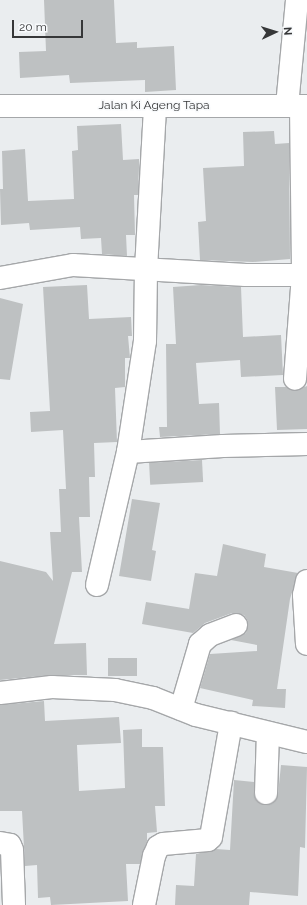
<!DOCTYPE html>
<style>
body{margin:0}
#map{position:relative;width:307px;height:905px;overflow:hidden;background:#eaedef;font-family:Raleway,sans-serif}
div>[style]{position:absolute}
.building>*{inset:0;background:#bec1c2;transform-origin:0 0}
.roads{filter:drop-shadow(1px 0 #a5a7a9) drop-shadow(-1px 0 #a5a7a9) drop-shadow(0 1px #a5a7a9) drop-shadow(0 -1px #a5a7a9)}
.street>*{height:22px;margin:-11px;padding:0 11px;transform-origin:11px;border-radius:11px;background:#fff}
.secondary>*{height:22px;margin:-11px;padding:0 11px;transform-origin:11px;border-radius:11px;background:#fff}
span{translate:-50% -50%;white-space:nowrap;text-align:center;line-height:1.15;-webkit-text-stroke:3px #f8fafc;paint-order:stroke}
.street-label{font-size:12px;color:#363738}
.north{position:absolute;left:255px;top:12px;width:40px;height:40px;-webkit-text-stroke:3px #f8fafc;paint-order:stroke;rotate:86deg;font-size:11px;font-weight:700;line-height:16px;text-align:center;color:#363738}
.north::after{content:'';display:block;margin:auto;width:14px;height:18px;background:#363738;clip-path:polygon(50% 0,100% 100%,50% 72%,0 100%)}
.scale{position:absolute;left:12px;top:20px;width:71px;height:18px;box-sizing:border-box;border:2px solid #363738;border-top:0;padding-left:5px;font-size:12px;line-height:14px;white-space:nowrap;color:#363738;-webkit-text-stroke:3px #f8fafc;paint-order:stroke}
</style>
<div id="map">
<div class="building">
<i style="clip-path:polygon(44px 0,114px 0,116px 43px,137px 42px,137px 48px,174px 46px,176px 90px,145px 92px,145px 80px,70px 83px,69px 75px,20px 78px,19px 52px,46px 51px)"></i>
<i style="clip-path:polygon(121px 124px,123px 160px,139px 159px,139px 167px,138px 195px,134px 195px,135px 235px,126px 235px,127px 256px,102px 254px,101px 238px,81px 239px,80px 227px,30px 230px,29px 223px,1px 225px,0 189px,3px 189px,2px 151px,25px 149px,28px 201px,74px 199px,72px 151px,78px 150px,77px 126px)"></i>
<i style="clip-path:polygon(274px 131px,275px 144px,289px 143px,290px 259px,253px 262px,200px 260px,198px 222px,206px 221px,203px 168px,244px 166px,243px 132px)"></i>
<i style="clip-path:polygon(87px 285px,89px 319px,131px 317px,132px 336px,128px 336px,130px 358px,125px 358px,125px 387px,115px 388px,117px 442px,94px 443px,95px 477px,89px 477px,90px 517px,79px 517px,82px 572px,72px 572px,54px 644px,86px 643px,87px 675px,51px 675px,0 680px,0 561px,46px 572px,53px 581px,50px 532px,61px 532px,59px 489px,66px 489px,63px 430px,31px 432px,30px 412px,50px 411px,43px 287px)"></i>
<i style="clip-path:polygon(201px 285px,241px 287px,243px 337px,281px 335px,283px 375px,241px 377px,240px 360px,196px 363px,199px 404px,219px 403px,220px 434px,160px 437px,159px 427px,167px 427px,166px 344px,176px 344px,173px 287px)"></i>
<i style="clip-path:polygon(0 298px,23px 304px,10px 380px,0 379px)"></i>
<i style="clip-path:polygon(307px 386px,307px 429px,277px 430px,275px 387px,286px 387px,294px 391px)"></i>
<i style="left:202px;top:460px;width:22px;height:53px;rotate:87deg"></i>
<i style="clip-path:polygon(132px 499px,160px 503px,152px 550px,156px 551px,151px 581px,119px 576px)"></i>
<i style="clip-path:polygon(223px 544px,266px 554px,264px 567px,298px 573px,290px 599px,277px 689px,286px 689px,285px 708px,252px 706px,253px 700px,200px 688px,210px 654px,257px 651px,257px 645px,231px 640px,246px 633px,248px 621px,244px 615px,232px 613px,205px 623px,193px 633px,142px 624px,146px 602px,189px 609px,195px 573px,217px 576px)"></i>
<i style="left:137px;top:658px;width:18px;height:29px;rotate:90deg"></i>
<i style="clip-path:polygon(44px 701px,45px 721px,119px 717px,121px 743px,77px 745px,79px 791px,125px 788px,123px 730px,142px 729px,142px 747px,163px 747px,165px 806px,155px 806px,157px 832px,147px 833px,147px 841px,140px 864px,126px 864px,128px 901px,51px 905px,50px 897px,38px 898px,37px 865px,25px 866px,22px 811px,0 811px,0 705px)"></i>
<i style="clip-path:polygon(281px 765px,307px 767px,305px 848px,300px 847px,298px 896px,250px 892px,249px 905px,175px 905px,176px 885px,194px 886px,196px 854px,216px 849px,230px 850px,234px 780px,254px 782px,255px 799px,265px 805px,272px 804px,278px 794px)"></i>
</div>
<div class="roads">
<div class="street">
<i style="left:287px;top:106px;width:106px;rotate:-84.6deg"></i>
<i style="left:301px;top:106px;width:169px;rotate:89.3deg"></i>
<i style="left:0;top:278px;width:74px;rotate:-10.1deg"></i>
<i style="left:73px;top:265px;width:173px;rotate:3.3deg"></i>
<i style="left:246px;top:275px;width:57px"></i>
<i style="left:303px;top:275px;width:104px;rotate:94.4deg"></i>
<i style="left:128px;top:452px;width:95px;rotate:-3.6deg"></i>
<i style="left:223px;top:446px;width:84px;rotate:-1.4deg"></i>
<i style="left:307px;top:581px;width:14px;rotate:102deg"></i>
<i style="left:304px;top:595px;width:49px;rotate:86.5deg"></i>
<i style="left:97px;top:585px;width:137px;rotate:-76.9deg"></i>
<i style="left:128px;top:452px;width:112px;rotate:-81.3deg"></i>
<i style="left:145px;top:341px;width:72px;rotate:-89.2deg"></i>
<i style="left:146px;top:269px;width:163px;rotate:-86.8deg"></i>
<i style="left:0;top:693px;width:52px;rotate:-6.6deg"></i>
<i style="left:52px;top:687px;width:63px;rotate:2.7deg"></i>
<i style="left:115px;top:690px;width:39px;rotate:12deg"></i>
<i style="left:153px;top:698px;width:46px;rotate:21.6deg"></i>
<i style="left:196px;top:715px;width:114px;rotate:13.7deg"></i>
<i style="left:181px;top:709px;width:68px;rotate:-73.7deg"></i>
<i style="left:200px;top:644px;width:13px;rotate:-42deg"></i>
<i style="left:210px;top:635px;width:28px;rotate:-21deg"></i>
<i style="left:266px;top:793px;width:60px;rotate:-88.1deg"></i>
<i style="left:0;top:843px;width:10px;rotate:11deg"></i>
<i style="left:10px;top:845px;width:5px;rotate:68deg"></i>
<i style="left:12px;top:850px;width:55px;rotate:87.9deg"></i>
<i style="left:144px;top:905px;width:50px;rotate:-78.5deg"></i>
<i style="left:154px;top:856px;width:10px;rotate:-66deg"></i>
<i style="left:158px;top:847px;width:6px;rotate:-31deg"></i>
<i style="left:163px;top:844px;width:45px;rotate:-5.1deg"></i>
<i style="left:208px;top:840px;width:4px;rotate:-45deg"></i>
<i style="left:211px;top:837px;width:116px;rotate:-80deg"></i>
</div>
<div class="secondary">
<i style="left:0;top:106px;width:307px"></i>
</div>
</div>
<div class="street-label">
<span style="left:154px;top:106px">Jalan Ki Ageng Tapa</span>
</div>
<div class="north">N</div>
<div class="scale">20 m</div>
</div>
